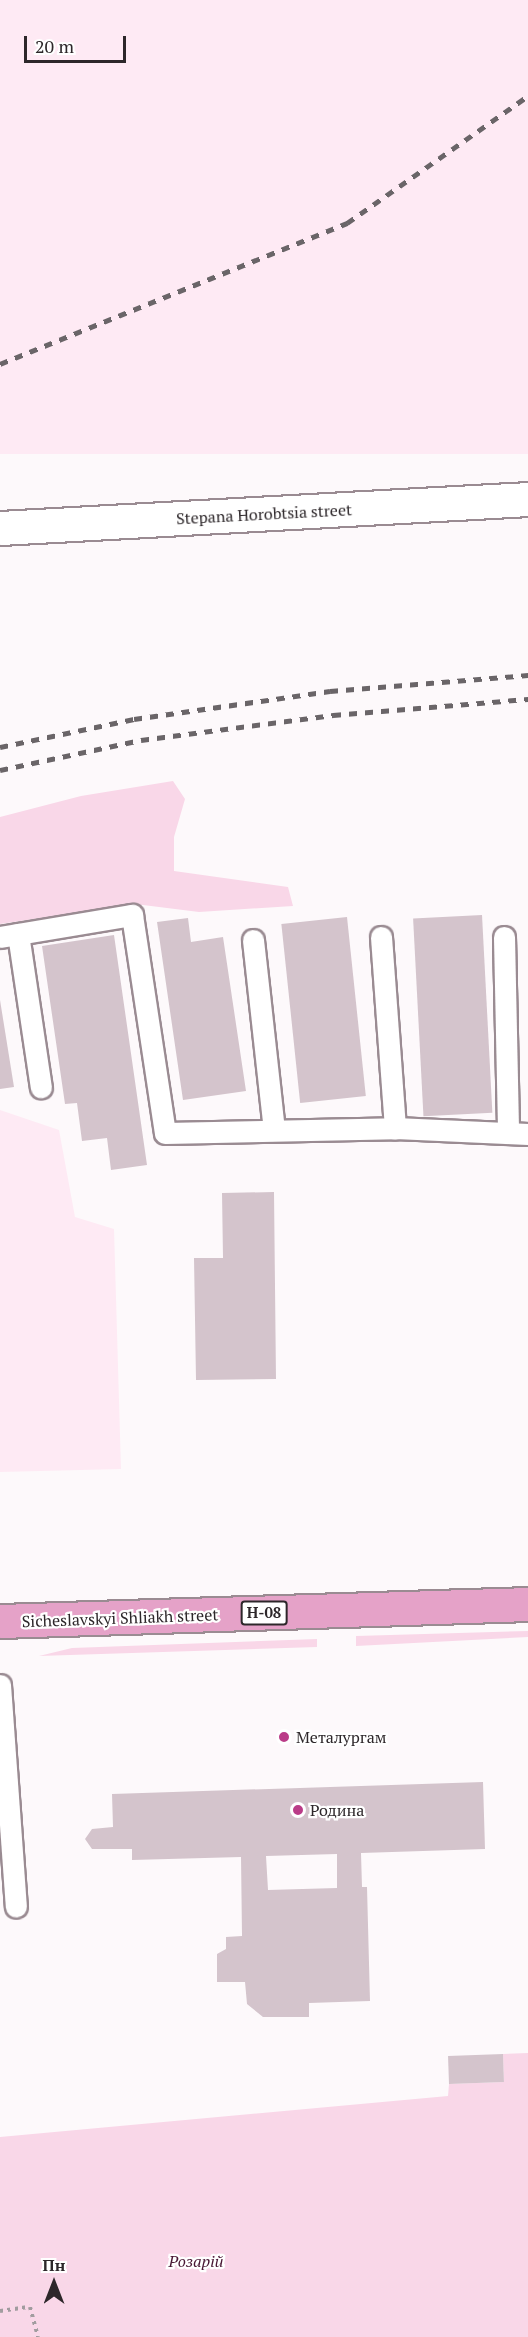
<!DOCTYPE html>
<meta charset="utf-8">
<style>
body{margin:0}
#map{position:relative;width:528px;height:2337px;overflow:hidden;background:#fdf9fb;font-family:"PT Serif",serif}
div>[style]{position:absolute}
.built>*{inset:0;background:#feeaf4;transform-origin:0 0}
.green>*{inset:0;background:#f9d7e8}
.building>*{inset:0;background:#d4c4cc;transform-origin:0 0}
.path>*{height:4px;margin-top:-2px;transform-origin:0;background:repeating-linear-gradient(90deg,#a19c9f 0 3px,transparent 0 7.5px)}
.roads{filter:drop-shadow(2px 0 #9a8b92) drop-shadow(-2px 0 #9a8b92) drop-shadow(0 2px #9a8b92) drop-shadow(0 -2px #9a8b92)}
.service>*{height:21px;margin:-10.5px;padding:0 10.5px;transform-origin:10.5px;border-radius:10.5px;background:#fff}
.tertiary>*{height:33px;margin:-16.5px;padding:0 16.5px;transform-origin:16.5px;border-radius:16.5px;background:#fff}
.primary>*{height:33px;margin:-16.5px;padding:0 16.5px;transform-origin:16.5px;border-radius:16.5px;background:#e5a2c8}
.rail>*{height:4.5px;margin-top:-2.25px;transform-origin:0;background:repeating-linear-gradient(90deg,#6a6568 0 8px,transparent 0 16px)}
.dots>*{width:16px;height:16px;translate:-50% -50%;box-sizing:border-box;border:3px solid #fff;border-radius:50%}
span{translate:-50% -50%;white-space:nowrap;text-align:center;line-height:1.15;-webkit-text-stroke:4.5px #fff;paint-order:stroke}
.shield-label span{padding:2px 4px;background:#fff;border:2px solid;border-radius:4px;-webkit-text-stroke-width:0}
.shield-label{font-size:15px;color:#2d272a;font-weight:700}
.street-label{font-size:16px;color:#2d272a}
.poi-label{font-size:16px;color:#2d272a}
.left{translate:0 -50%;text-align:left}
.park-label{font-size:16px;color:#481633;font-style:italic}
.north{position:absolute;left:24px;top:2253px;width:60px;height:60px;-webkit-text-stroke:4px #fff;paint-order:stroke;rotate:0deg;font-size:16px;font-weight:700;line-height:24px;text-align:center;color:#2d272a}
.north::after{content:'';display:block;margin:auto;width:21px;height:27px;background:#2d272a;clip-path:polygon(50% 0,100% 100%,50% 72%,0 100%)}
.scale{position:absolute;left:24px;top:36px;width:102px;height:27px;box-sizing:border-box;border:3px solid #2d272a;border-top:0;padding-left:8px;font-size:18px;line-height:21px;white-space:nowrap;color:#2d272a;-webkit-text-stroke:4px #fff;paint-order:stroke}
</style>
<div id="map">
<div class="built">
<i style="left:0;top:0;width:528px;height:454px"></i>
<i style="clip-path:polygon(0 1110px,59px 1130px,75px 1217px,114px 1229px,121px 1469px,0 1472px)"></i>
</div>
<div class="green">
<i style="clip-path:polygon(173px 781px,185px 799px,174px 837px,174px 871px,288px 887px,293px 906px,199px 912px,135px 904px,0 924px,0 817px,81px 796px)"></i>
<i style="clip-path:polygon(528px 1631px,528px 1637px,356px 1646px,356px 1636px)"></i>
<i style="clip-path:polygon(317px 1639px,317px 1647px,39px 1656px,72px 1648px)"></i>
<i style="clip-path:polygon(528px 2053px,528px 2337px,0 2337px,0 2137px,448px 2096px,449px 2084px,504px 2082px,503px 2054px)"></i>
</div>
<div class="building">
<i style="left:482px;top:915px;width:198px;height:69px;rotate:87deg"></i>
<i style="left:347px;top:917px;width:180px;height:66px;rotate:84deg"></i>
<i style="clip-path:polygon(188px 918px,191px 942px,223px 937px,246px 1091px,183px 1100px,157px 922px)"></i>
<i style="clip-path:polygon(114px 935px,147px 1165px,111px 1170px,107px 1138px,82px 1141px,77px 1103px,65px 1104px,42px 946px)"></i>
<i style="clip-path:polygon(0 1000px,14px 1087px,0 1089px)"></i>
<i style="clip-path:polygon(274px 1192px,276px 1379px,196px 1380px,194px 1258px,223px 1258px,222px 1193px)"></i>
<i style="clip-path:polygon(evenodd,483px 1782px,485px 1849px,361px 1853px,362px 1887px,367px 1887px,370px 2001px,309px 2003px,309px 2017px,263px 2017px,247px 2004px,245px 1982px,217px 1982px,217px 1954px,226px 1949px,226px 1937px,242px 1936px,241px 1857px,132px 1860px,132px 1849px,92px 1849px,85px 1839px,92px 1829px,113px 1827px,112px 1794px,483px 1782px,337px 1854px,337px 1888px,268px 1890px,266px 1856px,337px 1854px)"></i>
<i style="left:503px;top:2054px;width:28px;height:55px;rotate:88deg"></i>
</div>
<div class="path">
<i style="left:0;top:2311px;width:30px;rotate:-8deg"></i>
<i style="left:30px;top:2307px;width:31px;rotate:75deg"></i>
</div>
<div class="roads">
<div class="service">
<i style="left:18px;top:934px;width:155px;rotate:81.5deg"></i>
<i style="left:0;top:937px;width:134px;rotate:-9.5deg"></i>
<i style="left:132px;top:915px;width:220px;rotate:81.4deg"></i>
<i style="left:165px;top:1133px;width:230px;rotate:-1.2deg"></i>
<i style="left:395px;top:1128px;width:133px;rotate:2.6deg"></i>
<i style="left:381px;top:937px;width:192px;rotate:85.8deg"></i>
<i style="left:504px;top:937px;width:196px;rotate:88.8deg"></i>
<i style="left:253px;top:940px;width:191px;rotate:83.7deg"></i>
<i style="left:0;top:1685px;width:222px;rotate:85.9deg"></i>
</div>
<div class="tertiary">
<i style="left:0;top:528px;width:529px;rotate:-3.14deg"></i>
</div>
<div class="primary">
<i style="left:0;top:1621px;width:528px;rotate:-1.84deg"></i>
</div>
</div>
<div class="rail">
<i style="left:0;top:364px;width:375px;rotate:-22.1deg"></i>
<i style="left:347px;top:223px;width:221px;rotate:-35.1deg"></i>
<i style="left:0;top:747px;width:137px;rotate:-11.8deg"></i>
<i style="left:134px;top:719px;width:198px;rotate:-8.1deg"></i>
<i style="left:330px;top:691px;width:199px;rotate:-4.6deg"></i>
<i style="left:0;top:770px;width:144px;rotate:-12deg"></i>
<i style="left:141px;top:740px;width:194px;rotate:-7.4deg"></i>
<i style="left:333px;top:715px;width:196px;rotate:-4.7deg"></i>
</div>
<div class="dots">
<i style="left:284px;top:1737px;background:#ba3c88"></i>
<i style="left:298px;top:1810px;background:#ba3c88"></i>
</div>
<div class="shield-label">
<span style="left:264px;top:1613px">Н-08</span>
</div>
<div class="street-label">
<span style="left:264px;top:514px;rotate:-3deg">Stepana Horobtsia street</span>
<span style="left:120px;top:1618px;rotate:-2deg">Sicheslavskyi Shliakh street</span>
</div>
<div class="poi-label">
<span class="left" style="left:296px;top:1737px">Металургам</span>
<span class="left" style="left:310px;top:1810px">Родина</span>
</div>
<div class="park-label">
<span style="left:196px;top:2261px">Розарій</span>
</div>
<div class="north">Пн</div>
<div class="scale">20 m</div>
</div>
